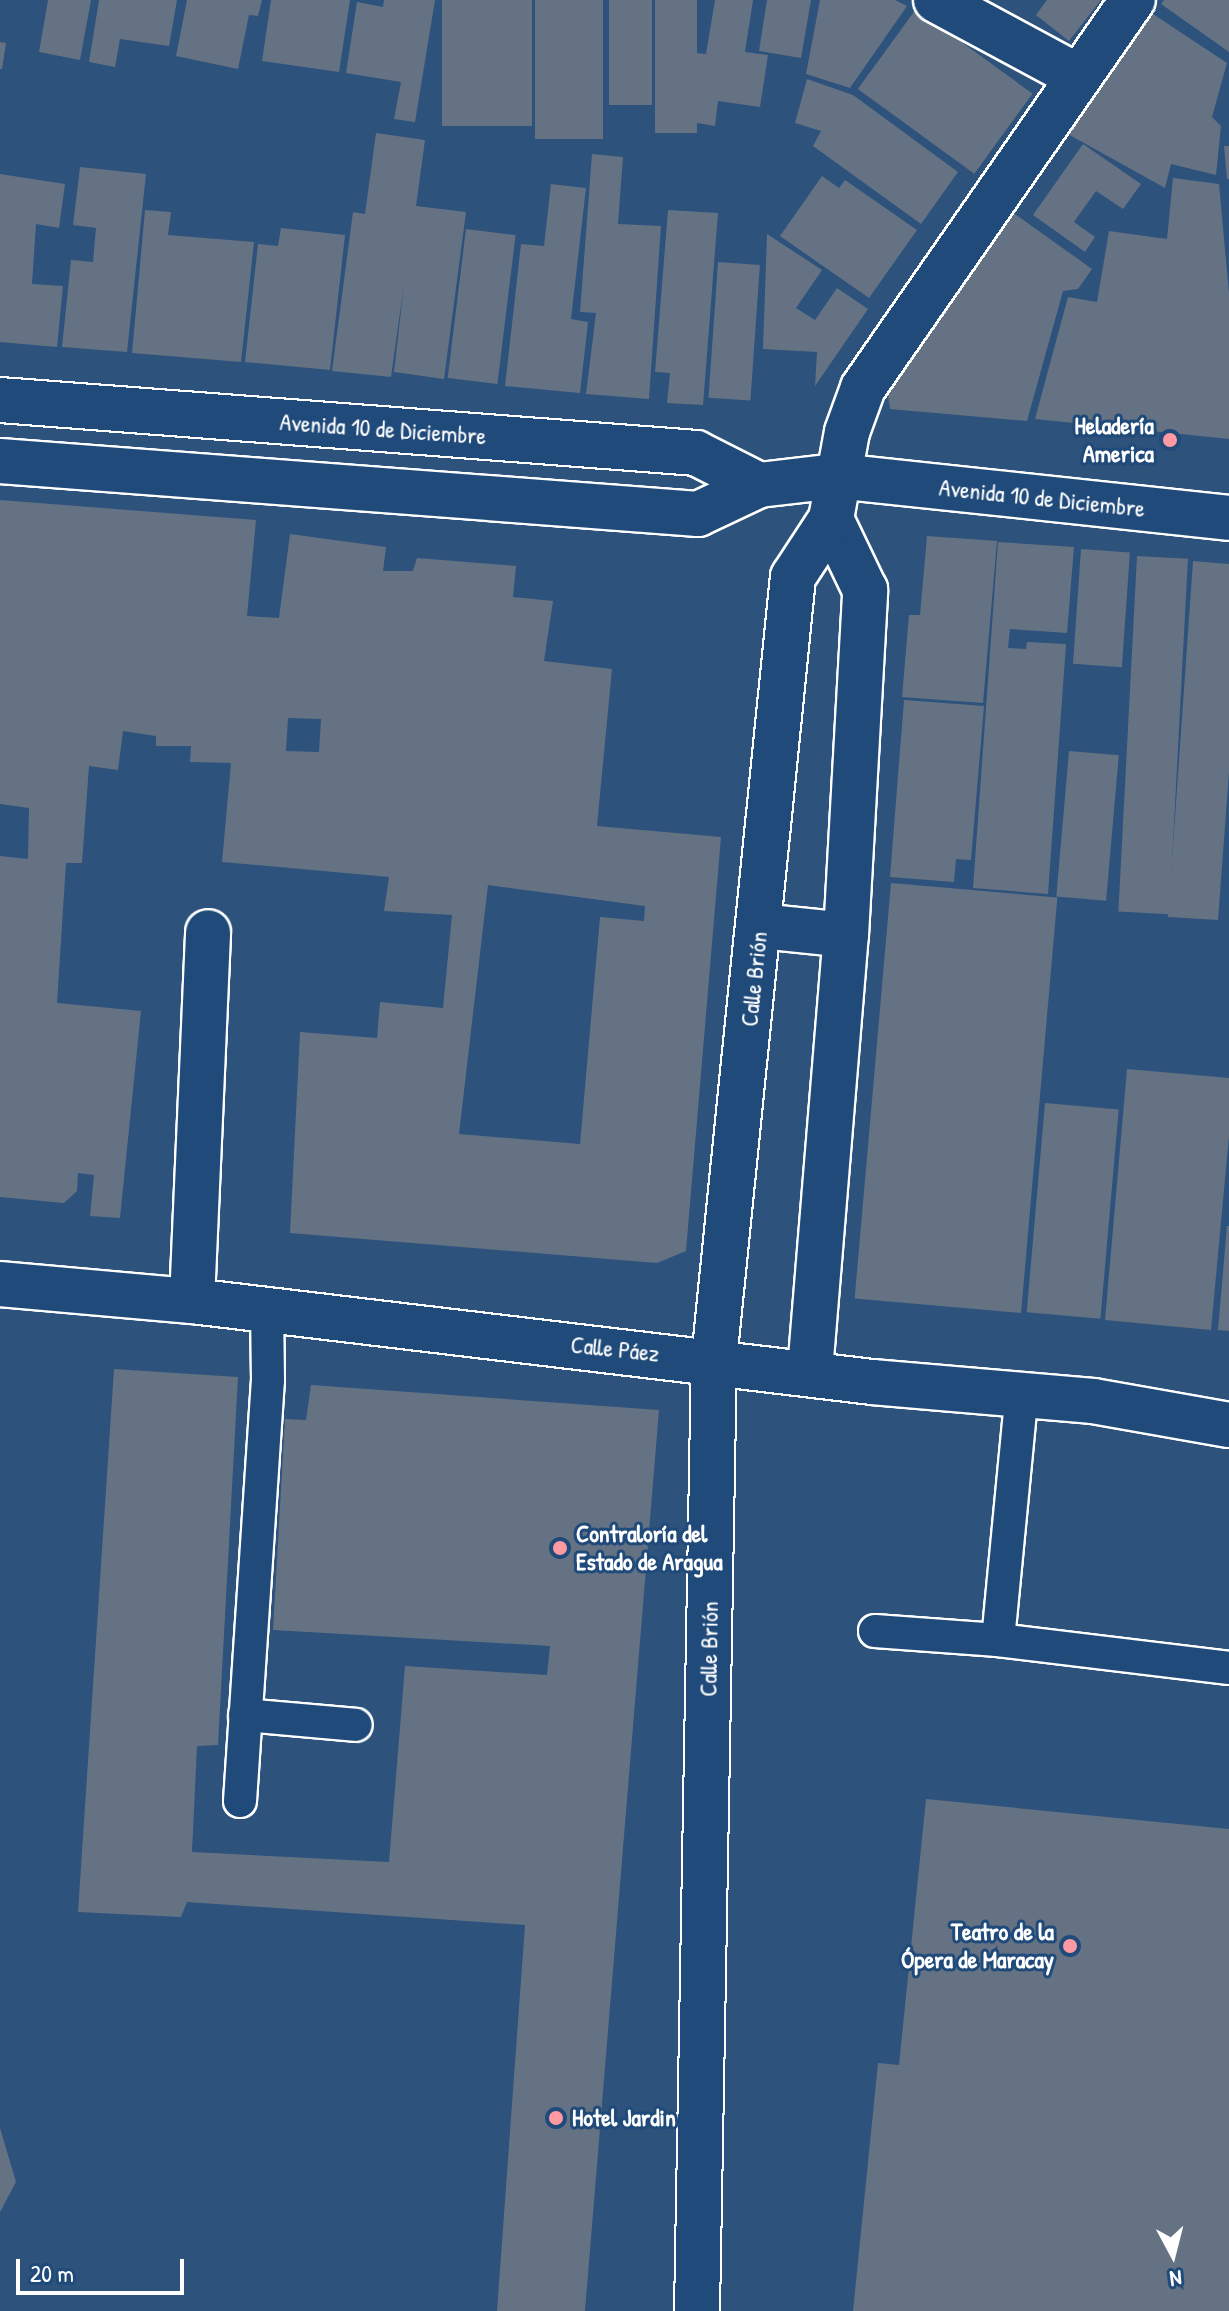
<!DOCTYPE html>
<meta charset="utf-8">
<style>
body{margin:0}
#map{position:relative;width:1229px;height:2311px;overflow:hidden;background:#2d527c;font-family:"Patrick Hand",sans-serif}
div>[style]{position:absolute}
.building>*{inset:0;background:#657284;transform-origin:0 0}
.roads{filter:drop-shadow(2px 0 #fff) drop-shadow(-2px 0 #fff) drop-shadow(0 2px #fff) drop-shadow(0 -2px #fff)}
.lane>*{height:32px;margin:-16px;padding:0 16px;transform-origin:16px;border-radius:16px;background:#1f4a7a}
.street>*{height:44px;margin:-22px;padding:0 22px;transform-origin:22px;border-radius:22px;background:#1f4a7a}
.dots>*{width:22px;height:22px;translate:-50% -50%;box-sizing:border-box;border:4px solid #1f4a7a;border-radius:50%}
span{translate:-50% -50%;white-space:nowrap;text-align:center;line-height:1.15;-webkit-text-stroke:6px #1f4a7a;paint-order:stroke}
.poi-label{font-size:24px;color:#fff;font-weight:700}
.right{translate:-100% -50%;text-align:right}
.left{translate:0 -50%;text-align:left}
.street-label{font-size:24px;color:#fff}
.north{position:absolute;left:1133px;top:2215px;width:80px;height:80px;-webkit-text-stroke:6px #1f4a7a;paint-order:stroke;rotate:173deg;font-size:22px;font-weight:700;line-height:32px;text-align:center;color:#fff}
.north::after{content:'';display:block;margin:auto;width:28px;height:36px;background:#fff;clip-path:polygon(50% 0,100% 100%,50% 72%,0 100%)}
.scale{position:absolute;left:16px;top:2259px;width:168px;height:36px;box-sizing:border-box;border:4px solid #fff;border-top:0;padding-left:10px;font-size:24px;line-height:28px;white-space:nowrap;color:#fff;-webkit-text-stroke:6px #1f4a7a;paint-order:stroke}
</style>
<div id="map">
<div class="building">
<i style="clip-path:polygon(48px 0,91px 0,80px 60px,39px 52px)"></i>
<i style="clip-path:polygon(99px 0,177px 0,169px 46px,120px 39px,115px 67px,89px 62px)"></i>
<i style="clip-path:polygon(187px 0,262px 0,258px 16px,249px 15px,238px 69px,176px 56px)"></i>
<i style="clip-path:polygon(271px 0,350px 0,339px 72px,262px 61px)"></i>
<i style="clip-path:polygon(384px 0,435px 0,415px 122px,394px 119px,401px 82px,346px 73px,357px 2px,383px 7px)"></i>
<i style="left:442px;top:0;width:90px;height:126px"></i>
<i style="left:535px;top:0;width:68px;height:139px"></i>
<i style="left:609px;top:0;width:43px;height:105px"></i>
<i style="left:655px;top:0;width:42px;height:133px"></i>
<i style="clip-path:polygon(715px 0,753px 0,745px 52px,768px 55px,760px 107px,718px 101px,715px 126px,686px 121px,696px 53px,706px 54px)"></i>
<i style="clip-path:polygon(767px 0,811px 0,801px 58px,759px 51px)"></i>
<i style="clip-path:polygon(820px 0,895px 0,907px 6px,850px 88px,806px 74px)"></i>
<i style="clip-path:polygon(1047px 0,1101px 0,1069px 41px,1036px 15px)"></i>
<i style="clip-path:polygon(1164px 0,1229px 0,1229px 52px,1161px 4px)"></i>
<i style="left:916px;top:9px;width:144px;height:99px;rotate:36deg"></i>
<i style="clip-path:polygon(1153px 14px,1227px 63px,1212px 117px,1221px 126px,1216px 175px,1171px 164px,1165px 188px,1066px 133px)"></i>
<i style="clip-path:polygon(0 42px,6px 43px,2px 69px,0 69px)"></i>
<i style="clip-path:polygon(807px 79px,853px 95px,958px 172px,921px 224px,813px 146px,821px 131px,795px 123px)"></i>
<i style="clip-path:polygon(376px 133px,425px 140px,416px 206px,466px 212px,444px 379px,394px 372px,404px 284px,391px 377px,332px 371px,353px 212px,365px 214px)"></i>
<i style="clip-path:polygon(1083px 144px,1141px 184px,1123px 209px,1096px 191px,1074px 222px,1095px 237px,1085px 252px,1033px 215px)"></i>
<i style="clip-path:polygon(1224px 146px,1229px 146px,1229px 179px,1227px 179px)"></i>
<i style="clip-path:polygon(592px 154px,623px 157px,618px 224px,661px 226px,649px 399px,586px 394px,596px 313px,580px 312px)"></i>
<i style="clip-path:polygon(80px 167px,146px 174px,127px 352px,62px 347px,71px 260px,93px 262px,96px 228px,73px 225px)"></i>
<i style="clip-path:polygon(0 174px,65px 184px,59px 228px,36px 224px,32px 284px,63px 286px,57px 347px,0 342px)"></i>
<i style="clip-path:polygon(822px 176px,839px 188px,845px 180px,917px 230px,869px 298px,780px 236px)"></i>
<i style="clip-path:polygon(1173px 178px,1219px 184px,1229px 293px,1229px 439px,1035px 419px,1068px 297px,1097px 302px,1109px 231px,1167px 239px)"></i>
<i style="clip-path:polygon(551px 184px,586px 188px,571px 319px,588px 322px,580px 393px,505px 386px,521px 244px,544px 246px)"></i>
<i style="clip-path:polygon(1008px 209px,1092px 269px,1078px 289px,1063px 291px,1027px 421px,890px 409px,885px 375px)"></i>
<i style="clip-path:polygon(145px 210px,171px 212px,168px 235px,254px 242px,241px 362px,132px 353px)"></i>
<i style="clip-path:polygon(668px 210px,718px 213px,703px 405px,667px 403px,670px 373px,655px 372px)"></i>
<i style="clip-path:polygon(281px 228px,345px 235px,330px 370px,245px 362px,258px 244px,278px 246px)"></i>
<i style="left:466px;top:229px;width:50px;height:150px;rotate:7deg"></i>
<i style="clip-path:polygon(767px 234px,822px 270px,796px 308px,815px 320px,837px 288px,868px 309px,815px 386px,817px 352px,763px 349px)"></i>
<i style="left:718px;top:262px;width:42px;height:136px;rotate:4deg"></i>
<i style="clip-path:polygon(evenodd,0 500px,256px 520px,247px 616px,279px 618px,290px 534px,386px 547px,383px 571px,413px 571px,417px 558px,516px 566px,513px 597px,553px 601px,544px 661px,612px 669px,597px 826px,721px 837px,686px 1251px,657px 1263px,290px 1233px,300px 1032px,377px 1038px,380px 1002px,443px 1008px,452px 915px,384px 911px,389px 877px,222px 862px,231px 763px,190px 762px,191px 746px,156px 746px,156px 736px,123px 731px,118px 770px,89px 766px,82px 863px,66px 863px,57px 1003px,141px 1011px,120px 1218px,90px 1216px,94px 1175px,78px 1173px,77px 1191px,64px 1203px,0 1197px,0 856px,28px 859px,29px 808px,0 804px,0 500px,288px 718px,321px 719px,319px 752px,286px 751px,288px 718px,0 500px,488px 885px,645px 906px,644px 921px,600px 917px,580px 1144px,459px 1134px,488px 885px)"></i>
<i style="clip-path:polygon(927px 536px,997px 541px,983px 703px,902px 697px,909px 615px,920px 615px)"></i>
<i style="clip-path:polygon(998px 542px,1074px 547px,1067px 633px,1010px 629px,1008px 648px,1026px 649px,1027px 642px,1066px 644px,1048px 894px,973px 888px)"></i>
<i style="left:1081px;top:549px;width:49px;height:115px;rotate:4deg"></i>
<i style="left:1137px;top:556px;width:51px;height:356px;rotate:3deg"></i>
<i style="clip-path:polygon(1193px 561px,1229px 564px,1229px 772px,1218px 920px,1168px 917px)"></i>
<i style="clip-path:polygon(904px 700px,984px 706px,971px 860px,956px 859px,954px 882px,890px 877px)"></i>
<i style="left:1069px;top:751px;width:50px;height:146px;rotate:5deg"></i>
<i style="left:891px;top:883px;width:167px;height:417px;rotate:5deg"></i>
<i style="clip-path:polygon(1127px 1069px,1229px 1078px,1229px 1136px,1211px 1330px,1105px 1320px)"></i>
<i style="left:1045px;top:1103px;width:74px;height:210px;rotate:5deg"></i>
<i style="clip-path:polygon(1227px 1226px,1229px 1226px,1229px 1331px,1218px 1330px)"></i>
<i style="clip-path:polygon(114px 1369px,238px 1377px,218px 1745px,197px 1746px,192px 1852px,389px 1862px,405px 1666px,547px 1675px,550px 1646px,273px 1630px,285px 1419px,306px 1420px,311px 1385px,659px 1410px,585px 2311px,497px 2311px,525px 1925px,187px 1902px,181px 1917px,78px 1912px)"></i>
<i style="clip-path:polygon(926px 1799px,1229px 1829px,1229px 2311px,853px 2311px,878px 2063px,899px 2065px)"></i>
<i style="clip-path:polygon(0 2128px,16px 2182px,0 2212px)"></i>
</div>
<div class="roads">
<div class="lane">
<i style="left:875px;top:1631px;width:123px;rotate:4.2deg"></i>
<i style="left:998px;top:1640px;width:233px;rotate:6.9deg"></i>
<i style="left:998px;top:1640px;width:248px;rotate:-84.5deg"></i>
<i style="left:245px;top:1715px;width:111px;rotate:5.1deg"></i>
<i style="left:240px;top:1801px;width:422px;rotate:-86.2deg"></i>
<i style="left:268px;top:1380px;width:71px;rotate:-90.8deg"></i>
</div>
<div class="street">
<i style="left:936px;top:0;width:160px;rotate:28.3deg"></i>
<i style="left:0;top:400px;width:698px;rotate:4.35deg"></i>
<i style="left:696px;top:453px;width:71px;rotate:26.9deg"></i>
<i style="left:0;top:461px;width:700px;rotate:4.34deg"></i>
<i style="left:698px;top:514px;width:68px;rotate:-25.4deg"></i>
<i style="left:759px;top:485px;width:79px;rotate:-6.6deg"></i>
<i style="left:837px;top:476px;width:394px;rotate:6.1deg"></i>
<i style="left:759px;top:926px;width:87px;rotate:5.9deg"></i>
<i style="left:0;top:1284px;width:193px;rotate:5.1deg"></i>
<i style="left:192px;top:1301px;width:685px;rotate:6.79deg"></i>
<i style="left:872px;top:1382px;width:222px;rotate:4.9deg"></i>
<i style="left:1093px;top:1401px;width:138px;rotate:10deg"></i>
<i style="left:192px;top:1301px;width:369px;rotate:-87.5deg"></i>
<i style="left:810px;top:1371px;width:437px;rotate:-85.3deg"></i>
<i style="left:846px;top:935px;width:346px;rotate:-86.8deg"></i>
<i style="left:865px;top:590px;width:79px;rotate:-115.6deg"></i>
<i style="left:697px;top:2311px;width:951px;rotate:-88.98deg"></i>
<i style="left:714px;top:1360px;width:787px;rotate:-84.24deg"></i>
<i style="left:793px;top:577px;width:69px;rotate:-56.8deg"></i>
<i style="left:831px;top:519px;width:88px;rotate:-79.6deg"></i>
<i style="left:847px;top:432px;width:47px;rotate:-70deg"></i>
<i style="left:863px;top:388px;width:473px;rotate:-55.2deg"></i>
</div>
</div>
<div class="dots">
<i style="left:1170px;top:440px;background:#ff9aa2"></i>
<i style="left:560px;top:1548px;background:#ff9aa2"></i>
<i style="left:1070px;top:1946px;background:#ff9aa2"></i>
<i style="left:556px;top:2118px;background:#ff9aa2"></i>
</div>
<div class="poi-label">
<span class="right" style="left:1154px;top:440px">Heladería<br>America</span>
<span class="left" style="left:576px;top:1548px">Contraloría del<br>Estado de Aragua</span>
<span class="right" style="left:1054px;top:1946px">Teatro de la<br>Ópera de Maracay</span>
<span class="left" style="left:572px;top:2118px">Hotel Jardin</span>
</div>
<div class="street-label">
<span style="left:383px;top:429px;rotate:4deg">Avenida 10 de Diciembre</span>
<span style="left:1042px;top:498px;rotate:6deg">Avenida 10 de Diciembre</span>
<span style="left:754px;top:979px;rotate:-84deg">Calle Brión</span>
<span style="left:615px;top:1349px;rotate:6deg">Calle Páez</span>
<span style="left:709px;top:1649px;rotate:-89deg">Calle Brión</span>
</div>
<div class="north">N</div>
<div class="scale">20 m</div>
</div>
